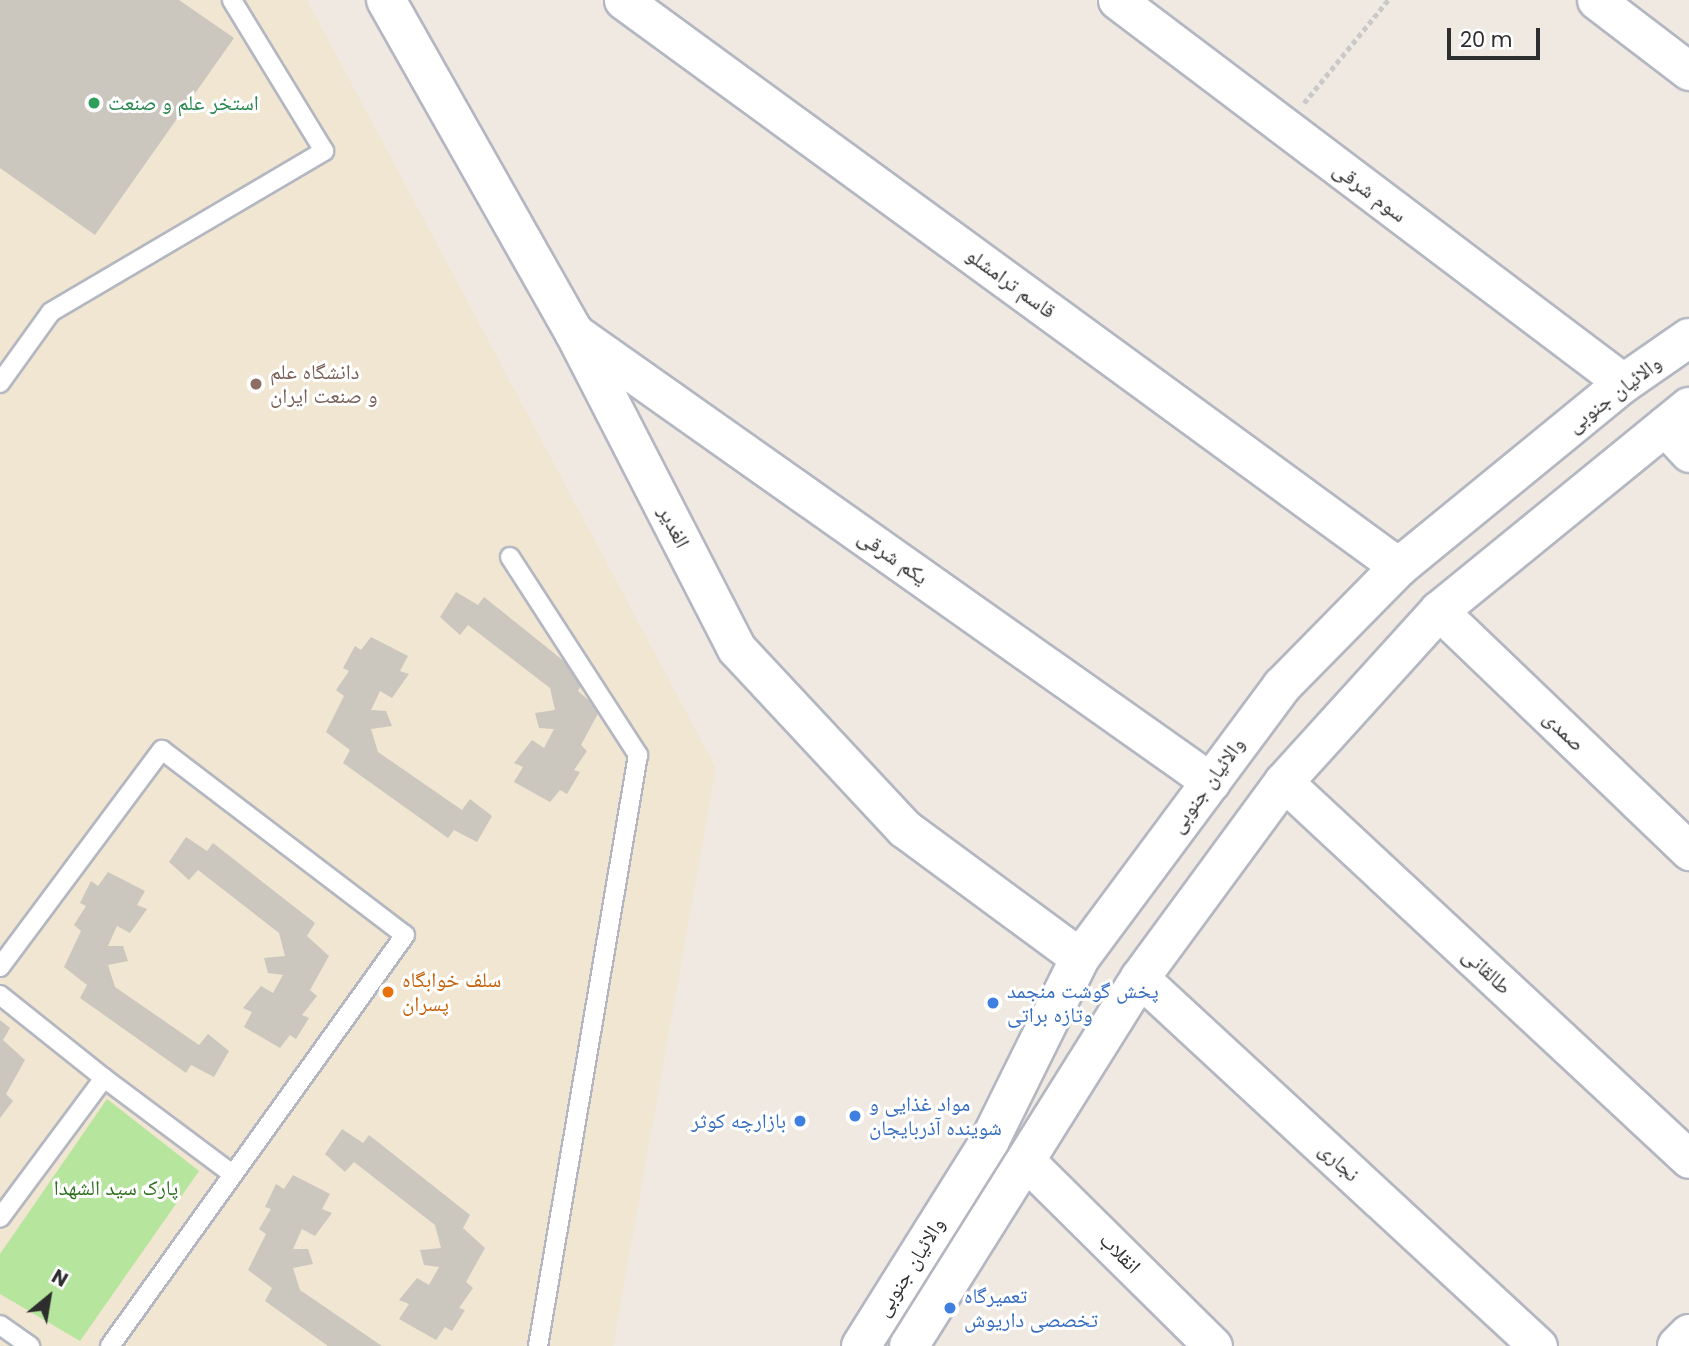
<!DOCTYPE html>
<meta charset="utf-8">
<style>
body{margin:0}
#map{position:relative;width:1689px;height:1346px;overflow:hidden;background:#efe9e1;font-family:Poppins,"Noto Naskh Arabic",sans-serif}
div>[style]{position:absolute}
.education>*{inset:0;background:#f0e6d1}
.green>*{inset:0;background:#b6e59e}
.building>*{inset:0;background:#cbc7bf}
.path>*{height:4.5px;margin-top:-2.25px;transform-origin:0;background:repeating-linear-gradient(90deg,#c9c9c9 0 5px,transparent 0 8.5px)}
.roads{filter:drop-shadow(2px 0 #b4b7c1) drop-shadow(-2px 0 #b4b7c1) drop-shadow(0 2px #b4b7c1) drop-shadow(0 -2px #b4b7c1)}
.lane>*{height:18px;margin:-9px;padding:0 9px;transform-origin:9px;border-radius:9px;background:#fff}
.street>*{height:37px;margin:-18.5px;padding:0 18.5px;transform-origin:18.5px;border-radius:18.5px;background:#fff}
.secondary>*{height:38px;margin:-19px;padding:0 19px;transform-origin:19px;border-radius:19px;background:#fff}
.dots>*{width:19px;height:19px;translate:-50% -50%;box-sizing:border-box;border:4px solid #fff;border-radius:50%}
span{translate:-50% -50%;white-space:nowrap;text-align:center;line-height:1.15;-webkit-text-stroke:6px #fff;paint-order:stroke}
.leisure-label{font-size:21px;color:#27864d}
.left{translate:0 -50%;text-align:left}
.street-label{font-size:21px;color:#2e2e2e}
.education-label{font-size:21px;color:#785e54}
.food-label{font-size:21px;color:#c56008}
.shop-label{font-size:21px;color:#366cbe}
.right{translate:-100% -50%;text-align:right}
.park-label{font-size:21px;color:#2c6e1b}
.north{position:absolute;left:14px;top:1262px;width:70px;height:70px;-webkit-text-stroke:5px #fff;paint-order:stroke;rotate:30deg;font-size:19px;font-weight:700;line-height:28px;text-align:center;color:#2e2e2e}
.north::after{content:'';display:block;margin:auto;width:24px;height:32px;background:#2e2e2e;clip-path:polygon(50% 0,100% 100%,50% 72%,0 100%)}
.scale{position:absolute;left:1447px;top:28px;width:93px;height:32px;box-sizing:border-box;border:4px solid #2e2e2e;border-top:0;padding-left:9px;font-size:21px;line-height:24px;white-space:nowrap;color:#2e2e2e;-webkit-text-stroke:5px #fff;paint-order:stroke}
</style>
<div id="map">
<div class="education">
<i style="clip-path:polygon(0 0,307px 0,716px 768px,613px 1346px,0 1346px)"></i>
</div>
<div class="green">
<i style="clip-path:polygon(107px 1099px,199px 1171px,80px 1341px,0 1294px,0 1254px)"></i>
</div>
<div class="building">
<i style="clip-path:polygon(0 0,179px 0,234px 38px,95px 235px,0 168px)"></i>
<i style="clip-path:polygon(456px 592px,478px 605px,484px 597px,585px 678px,578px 691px,600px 710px,581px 745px,587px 751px,574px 770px,580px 772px,567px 794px,560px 790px,550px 802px,514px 782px,523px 767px,514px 763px,532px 740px,544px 748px,554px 729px,539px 728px,535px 713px,555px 710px,550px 688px,468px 625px,460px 635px,440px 617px)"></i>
<i style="clip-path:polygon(371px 637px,408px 656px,400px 671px,409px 674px,392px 698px,380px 691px,371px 710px,386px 711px,392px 726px,371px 729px,378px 752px,462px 810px,470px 799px,492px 816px,477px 842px,454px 830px,448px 838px,343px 763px,350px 750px,326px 732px,344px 696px,336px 690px,349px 671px,343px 668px,355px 646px,361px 650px)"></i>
<i style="clip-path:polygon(186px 837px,207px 851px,213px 843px,315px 923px,307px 936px,329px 956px,310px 990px,317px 996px,302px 1015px,309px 1018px,296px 1039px,290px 1035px,280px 1048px,244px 1027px,252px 1012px,243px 1008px,261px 986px,273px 993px,283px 975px,268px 973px,264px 958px,285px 956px,279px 933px,198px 870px,189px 880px,169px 862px)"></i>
<i style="clip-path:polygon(108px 872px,145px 891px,137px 905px,147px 909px,130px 933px,117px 926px,108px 946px,123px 946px,128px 961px,108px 965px,115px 987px,199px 1045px,208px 1034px,229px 1051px,214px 1077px,191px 1065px,186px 1073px,80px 998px,87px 985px,64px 967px,81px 931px,74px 925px,86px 906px,80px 903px,91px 881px,98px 886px)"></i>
<i style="clip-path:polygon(0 1020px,10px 1028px,3px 1040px,25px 1060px,6px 1094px,13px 1101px,0 1118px)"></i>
<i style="clip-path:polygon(342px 1129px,363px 1143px,369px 1135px,470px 1215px,463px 1228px,485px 1248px,466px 1282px,473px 1288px,459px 1308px,465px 1310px,452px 1331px,445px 1327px,436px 1340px,399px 1319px,409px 1304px,399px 1300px,417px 1278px,429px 1285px,439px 1267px,424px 1265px,420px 1250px,441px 1248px,435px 1225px,354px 1162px,345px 1172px,325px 1154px)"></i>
<i style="clip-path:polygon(293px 1175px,330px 1194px,322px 1209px,332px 1213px,315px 1236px,302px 1229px,293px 1249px,308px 1249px,313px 1264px,293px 1268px,300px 1290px,382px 1346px,328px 1346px,265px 1301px,272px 1288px,248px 1270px,266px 1234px,259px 1229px,271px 1209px,265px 1207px,276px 1184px,284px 1189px)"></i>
</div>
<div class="path">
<i style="left:1304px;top:103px;width:133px;rotate:-50.8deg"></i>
</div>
<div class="roads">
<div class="lane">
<i style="left:0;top:383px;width:87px;rotate:-54.3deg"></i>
<i style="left:51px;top:312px;width:317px;rotate:-30.5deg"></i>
<i style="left:324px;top:151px;width:177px;rotate:-121.4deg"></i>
<i style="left:510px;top:557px;width:236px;rotate:57.1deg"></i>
<i style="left:638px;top:755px;width:599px;rotate:99.6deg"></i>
<i style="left:0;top:967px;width:271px;rotate:-53.3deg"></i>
<i style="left:162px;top:750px;width:305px;rotate:37.3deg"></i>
<i style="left:405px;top:935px;width:506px;rotate:125.67deg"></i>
<i style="left:0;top:995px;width:133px;rotate:38.6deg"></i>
<i style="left:104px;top:1078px;width:174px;rotate:126.6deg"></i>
<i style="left:104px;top:1078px;width:159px;rotate:36.8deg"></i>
<i style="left:0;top:1325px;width:37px;rotate:35deg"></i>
</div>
<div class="street">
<i style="left:623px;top:0;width:961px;rotate:36.15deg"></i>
<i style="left:1117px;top:0;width:635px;rotate:37.07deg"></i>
<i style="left:1596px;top:0;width:117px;rotate:37.4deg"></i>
<i style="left:574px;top:332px;width:780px;rotate:35.24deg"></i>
<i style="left:1664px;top:426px;width:37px;rotate:47deg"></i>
<i style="left:1439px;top:611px;width:347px;rotate:43.8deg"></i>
<i style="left:1284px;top:782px;width:553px;rotate:42.95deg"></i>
<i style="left:1140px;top:978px;width:542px;rotate:42.76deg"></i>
<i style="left:1026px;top:1161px;width:263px;rotate:44.7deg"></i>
</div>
<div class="secondary">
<i style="left:386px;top:0;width:382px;rotate:60.5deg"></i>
<i style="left:574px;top:332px;width:356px;rotate:62.8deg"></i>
<i style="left:737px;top:649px;width:246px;rotate:47deg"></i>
<i style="left:905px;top:829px;width:217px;rotate:36.4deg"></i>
<i style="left:861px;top:1346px;width:243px;rotate:-57.9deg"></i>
<i style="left:990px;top:1140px;width:203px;rotate:-63.7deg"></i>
<i style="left:1080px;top:958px;width:339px;rotate:-53.4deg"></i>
<i style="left:1282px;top:686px;width:167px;rotate:-45.5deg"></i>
<i style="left:1399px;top:567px;width:291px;rotate:-39.3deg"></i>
<i style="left:1624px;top:383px;width:79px;rotate:-34.7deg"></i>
<i style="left:909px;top:1346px;width:434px;rotate:-57.9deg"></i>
<i style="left:1140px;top:978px;width:243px;rotate:-53.7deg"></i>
<i style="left:1284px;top:782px;width:231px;rotate:-47.8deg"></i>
<i style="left:1439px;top:611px;width:323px;rotate:-39.2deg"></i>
<i style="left:1677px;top:1346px;width:17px;rotate:-45deg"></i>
</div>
</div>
<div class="dots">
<i style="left:94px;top:103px;background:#2e9e5b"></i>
<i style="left:256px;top:384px;background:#8d6e63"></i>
<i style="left:388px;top:992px;background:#e8710a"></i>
<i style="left:993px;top:1003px;background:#3f7fe0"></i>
<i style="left:855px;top:1116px;background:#3f7fe0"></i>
<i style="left:800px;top:1121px;background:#3f7fe0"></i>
<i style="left:950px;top:1308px;background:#3f7fe0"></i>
</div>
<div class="leisure-label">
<span class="left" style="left:108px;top:103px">استخر علم و صنعت</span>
</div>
<div class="street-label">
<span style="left:1370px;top:192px;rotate:37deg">سوم شرقی</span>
<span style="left:1011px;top:283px;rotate:36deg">قاسم ترامشلو</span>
<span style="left:1614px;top:394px;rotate:-37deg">والائیان جنوبی</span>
<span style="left:674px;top:527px;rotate:63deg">الغدیر</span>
<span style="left:893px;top:557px;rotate:35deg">یکم شرقی</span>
<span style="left:1564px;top:731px;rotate:44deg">صمدی</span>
<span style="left:1207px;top:785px;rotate:-54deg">والائیان جنوبی</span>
<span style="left:1487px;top:971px;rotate:43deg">طالقانی</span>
<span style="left:1339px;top:1162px;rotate:43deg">نجاری</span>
<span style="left:1120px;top:1253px;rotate:45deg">انقلاب</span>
<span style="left:910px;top:1267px;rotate:-58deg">والائیان جنوبی</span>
</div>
<div class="education-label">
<span class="left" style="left:270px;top:384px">دانشگاه علم<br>و صنعت ایران</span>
</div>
<div class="food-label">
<span class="left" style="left:402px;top:992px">سلف خوابگاه<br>پسران</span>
</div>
<div class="shop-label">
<span class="left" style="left:1007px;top:1003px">پخش گوشت منجمد<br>وتازه براتی</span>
<span class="left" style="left:869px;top:1116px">مواد غذایی و<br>شوینده آذربایجان</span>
<span class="right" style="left:786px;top:1121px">بازارچه کوثر</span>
<span class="left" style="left:964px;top:1308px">تعمیرگاه<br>تخصصی داریوش</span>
</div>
<div class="park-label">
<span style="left:116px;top:1188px">پارک سید الشهدا</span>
</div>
<div class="north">N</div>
<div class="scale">20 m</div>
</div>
